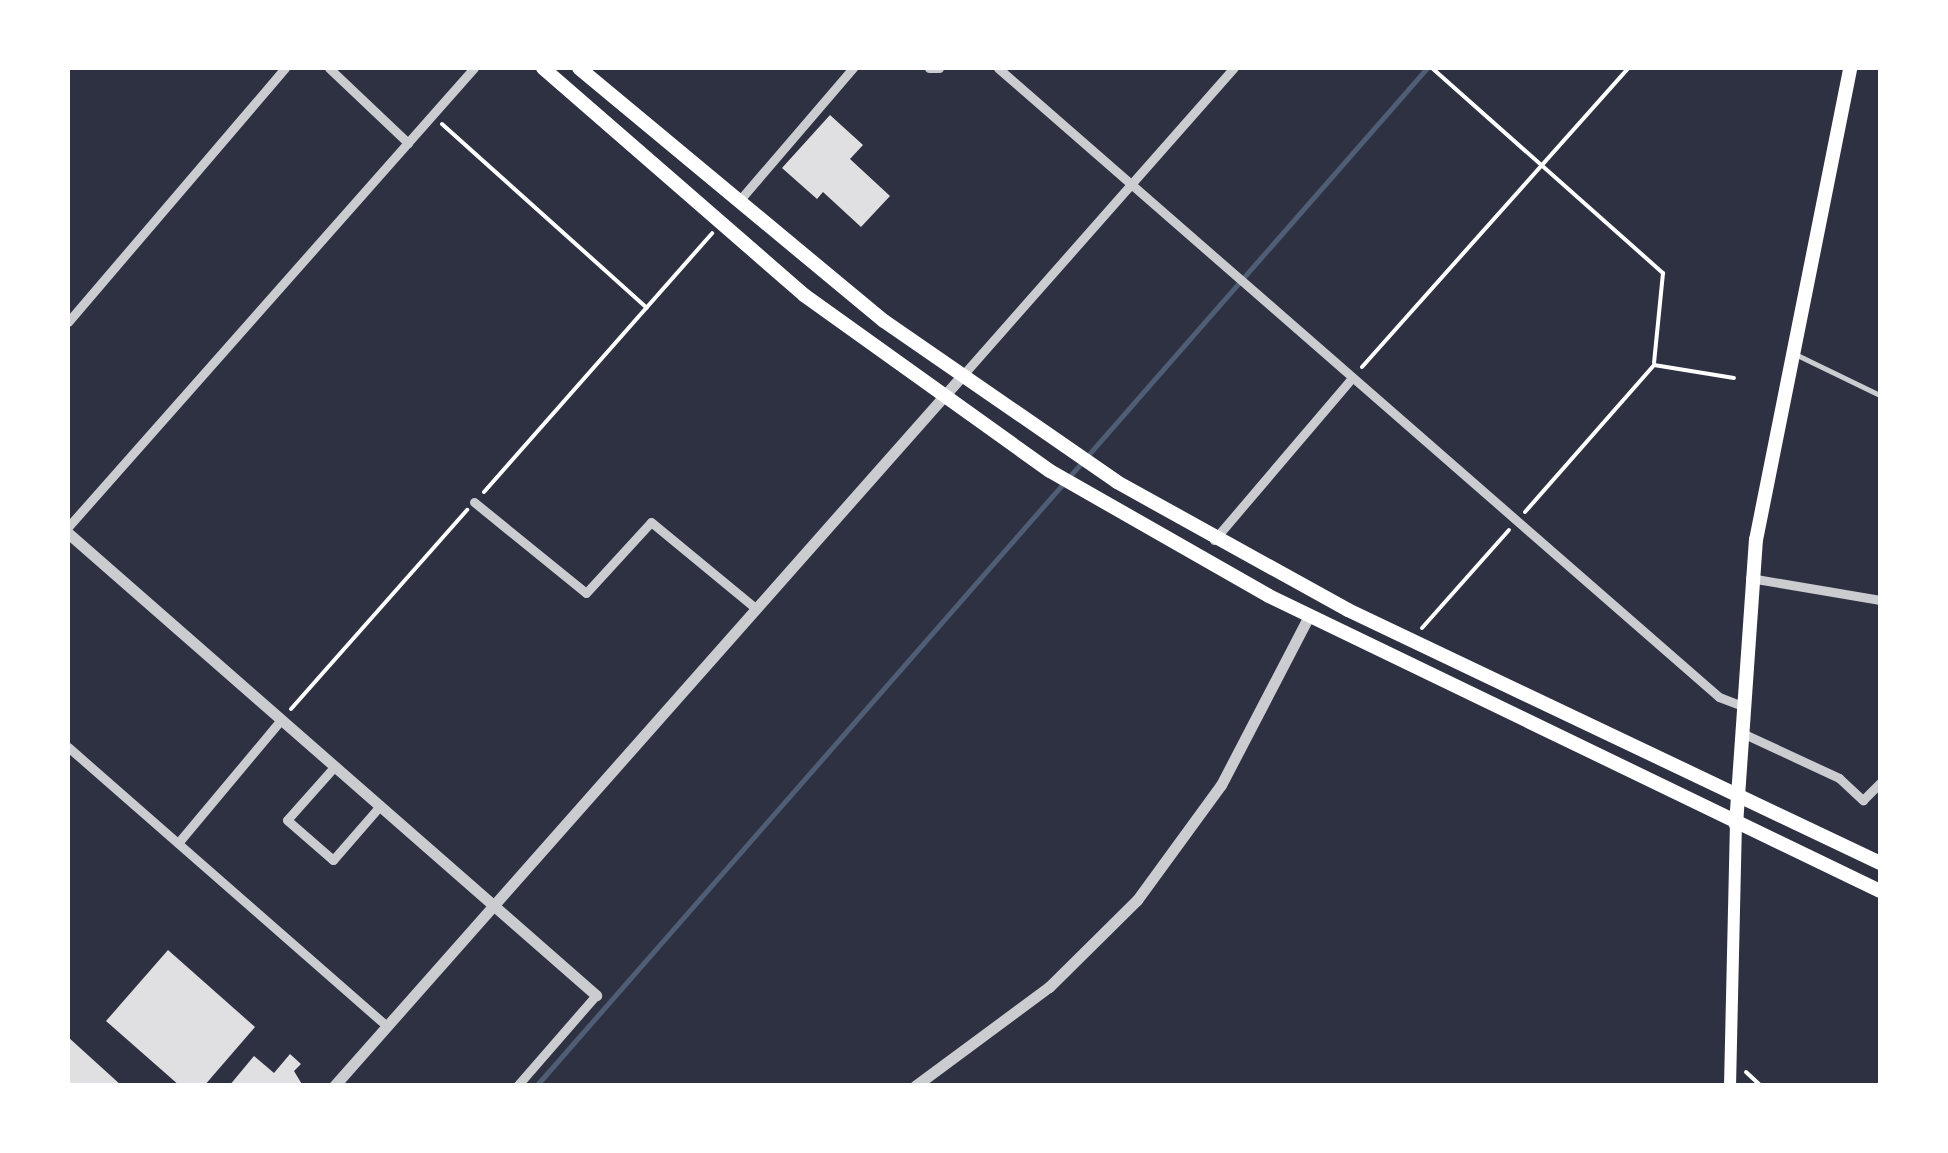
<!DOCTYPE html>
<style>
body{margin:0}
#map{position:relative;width:1948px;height:1153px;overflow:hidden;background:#2d3142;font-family:"DejaVu Sans",sans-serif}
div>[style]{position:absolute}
.stream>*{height:5px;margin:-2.5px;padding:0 2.5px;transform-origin:2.5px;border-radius:2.5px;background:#4f5d75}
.building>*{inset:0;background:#e0e0e3}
.path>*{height:4px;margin:-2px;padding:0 2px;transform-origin:2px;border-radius:2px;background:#fff}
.service>*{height:5px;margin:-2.5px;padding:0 2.5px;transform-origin:2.5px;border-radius:2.5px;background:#caccd0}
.minor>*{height:9px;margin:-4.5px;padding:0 4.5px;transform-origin:4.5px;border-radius:4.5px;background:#caccd0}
.tertiary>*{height:11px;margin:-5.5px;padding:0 5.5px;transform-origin:5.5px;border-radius:5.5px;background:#caccd0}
.secondary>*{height:12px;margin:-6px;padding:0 6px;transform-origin:6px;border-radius:6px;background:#fff}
.primary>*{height:14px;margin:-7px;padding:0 7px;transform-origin:7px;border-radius:7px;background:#fff}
span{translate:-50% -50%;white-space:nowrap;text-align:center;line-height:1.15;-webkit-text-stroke:9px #fff;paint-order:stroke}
.frame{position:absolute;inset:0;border:70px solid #fff;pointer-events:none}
</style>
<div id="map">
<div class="stream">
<i style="left:536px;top:1086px;width:1353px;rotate:-48.81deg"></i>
</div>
<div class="building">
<i style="clip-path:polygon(830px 115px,863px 145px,850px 159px,890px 196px,861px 227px,823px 192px,817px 199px,782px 168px)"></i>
<i style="clip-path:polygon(168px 950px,255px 1027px,204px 1086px,180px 1086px,106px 1021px)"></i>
<i style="clip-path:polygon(68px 1037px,122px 1086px,68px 1086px)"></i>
<i style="clip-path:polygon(290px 1054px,301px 1064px,294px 1071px,303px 1086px,229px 1086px,254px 1056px,274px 1073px)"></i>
</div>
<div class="path">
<i style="left:1432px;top:68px;width:309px;rotate:41.6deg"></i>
<i style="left:1663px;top:273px;width:90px;rotate:95.7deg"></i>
<i style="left:442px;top:124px;width:275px;rotate:41.9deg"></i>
<i style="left:1362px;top:367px;width:400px;rotate:-48.3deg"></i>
<i style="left:484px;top:492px;width:345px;rotate:-48.6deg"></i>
<i style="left:1525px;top:512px;width:196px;rotate:-48.7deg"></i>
<i style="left:1654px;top:365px;width:81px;rotate:9.2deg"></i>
<i style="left:1422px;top:628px;width:131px;rotate:-48.4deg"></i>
<i style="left:291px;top:709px;width:266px;rotate:-48.5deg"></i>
<i style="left:1746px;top:1072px;width:21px;rotate:43deg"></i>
</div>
<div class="service">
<i style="left:1795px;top:354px;width:94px;rotate:25.8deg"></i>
</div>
<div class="minor">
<i style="left:329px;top:68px;width:109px;rotate:43.5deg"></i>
<i style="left:929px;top:68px;width:10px"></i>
<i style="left:998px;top:68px;width:957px;rotate:41.1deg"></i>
<i style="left:1719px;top:697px;width:22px;rotate:21deg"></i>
<i style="left:738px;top:202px;width:177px;rotate:-49.4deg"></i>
<i style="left:68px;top:322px;width:334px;rotate:-49.5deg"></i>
<i style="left:962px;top:376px;width:411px;rotate:-48.6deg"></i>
<i style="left:474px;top:502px;width:144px;rotate:39.1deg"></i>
<i style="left:586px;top:593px;width:96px;rotate:-47.5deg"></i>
<i style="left:651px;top:522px;width:134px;rotate:39.5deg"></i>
<i style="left:68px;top:527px;width:613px;rotate:-48.51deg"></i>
<i style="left:1214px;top:540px;width:213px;rotate:-49.6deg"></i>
<i style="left:1750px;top:578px;width:132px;rotate:9.6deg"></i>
<i style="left:1740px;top:732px;width:109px;rotate:24.9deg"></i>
<i style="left:1839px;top:778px;width:33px;rotate:43deg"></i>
<i style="left:1863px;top:800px;width:24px;rotate:-45deg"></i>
<i style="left:68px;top:747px;width:422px;rotate:41.2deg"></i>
<i style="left:335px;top:766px;width:72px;rotate:131.6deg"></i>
<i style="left:287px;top:820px;width:61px;rotate:41deg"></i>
<i style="left:333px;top:860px;width:72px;rotate:-49deg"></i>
<i style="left:178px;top:843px;width:160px;rotate:-50.1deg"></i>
<i style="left:517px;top:1086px;width:121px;rotate:-49deg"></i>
</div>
<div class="tertiary">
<i style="left:68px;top:533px;width:702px;rotate:41.19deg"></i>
<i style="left:334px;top:1086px;width:945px;rotate:-48.52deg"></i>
<i style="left:915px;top:1086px;width:167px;rotate:-36.5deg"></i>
<i style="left:1049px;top:987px;width:124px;rotate:-44.7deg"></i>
<i style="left:1137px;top:900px;width:142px;rotate:-53.9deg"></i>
<i style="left:1221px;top:785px;width:191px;rotate:-62.5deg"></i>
</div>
<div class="secondary">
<i style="left:1730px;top:1086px;width:261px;rotate:-88.7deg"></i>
</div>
<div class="primary">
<i style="left:543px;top:68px;width:346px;rotate:41deg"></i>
<i style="left:804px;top:295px;width:302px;rotate:35.6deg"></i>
<i style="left:1050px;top:471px;width:252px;rotate:29.7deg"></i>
<i style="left:1269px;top:596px;width:678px;rotate:25.77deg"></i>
<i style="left:579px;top:68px;width:396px;rotate:39.7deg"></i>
<i style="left:884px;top:321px;width:283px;rotate:34.6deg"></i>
<i style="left:1117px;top:482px;width:264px;rotate:29deg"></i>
<i style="left:1348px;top:610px;width:589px;rotate:25.43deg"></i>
<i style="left:1736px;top:825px;width:286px;rotate:-86deg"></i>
<i style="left:1756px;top:540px;width:481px;rotate:-78.7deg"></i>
</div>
<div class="frame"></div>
</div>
